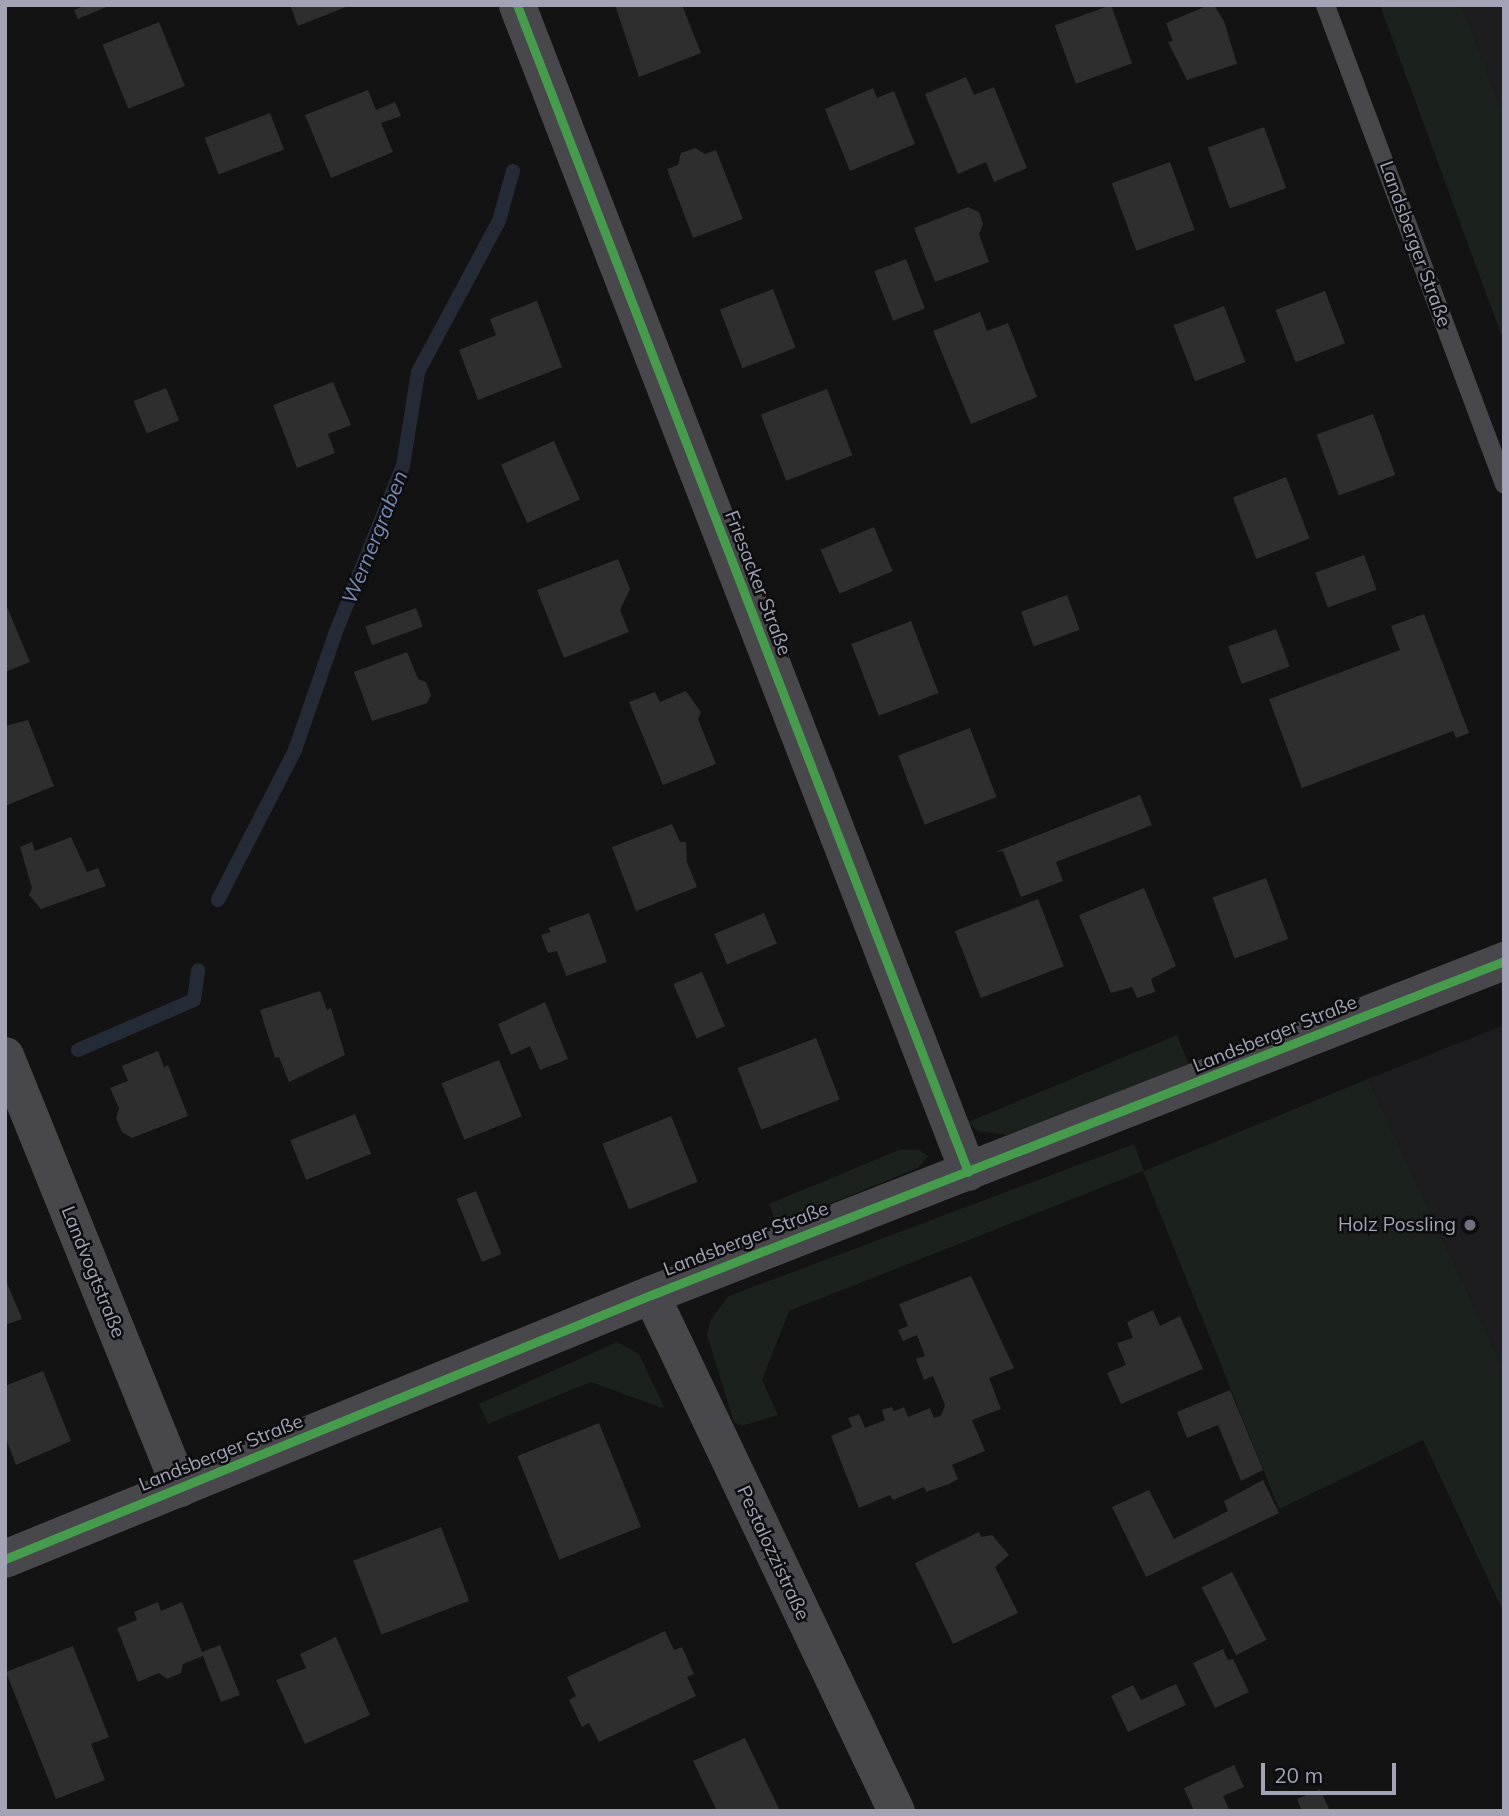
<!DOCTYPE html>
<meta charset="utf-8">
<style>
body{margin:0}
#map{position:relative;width:1509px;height:1816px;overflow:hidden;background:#131313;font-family:Mulish,sans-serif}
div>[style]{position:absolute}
.built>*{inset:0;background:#1d1d1f}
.green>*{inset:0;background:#1b221d}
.stream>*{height:14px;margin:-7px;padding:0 7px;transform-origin:7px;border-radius:7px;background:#252b36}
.building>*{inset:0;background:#2e2e2f;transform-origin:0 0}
.service>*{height:19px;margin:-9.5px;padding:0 9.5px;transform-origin:9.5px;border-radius:9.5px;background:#47474c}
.minor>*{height:37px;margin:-18.5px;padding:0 18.5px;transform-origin:18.5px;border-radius:18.5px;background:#47474c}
.tertiary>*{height:38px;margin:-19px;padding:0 19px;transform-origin:19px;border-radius:19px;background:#47474c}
.cycleway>*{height:9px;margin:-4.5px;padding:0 4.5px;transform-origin:4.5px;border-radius:4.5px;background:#469c4c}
.dots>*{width:19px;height:19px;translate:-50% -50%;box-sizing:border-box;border:4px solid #0d0d0f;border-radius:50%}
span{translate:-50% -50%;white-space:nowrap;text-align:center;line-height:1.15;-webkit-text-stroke:5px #0d0d0f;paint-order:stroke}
.street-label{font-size:19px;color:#a2a4b6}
.poi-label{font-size:19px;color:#a2a4b6}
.right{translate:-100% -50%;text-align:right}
.water-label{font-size:21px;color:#758ab5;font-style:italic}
.frame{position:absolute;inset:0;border:7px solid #a2a4b6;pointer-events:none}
.scale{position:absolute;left:1261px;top:1763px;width:135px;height:32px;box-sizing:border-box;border:4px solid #a2a4b6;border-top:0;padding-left:9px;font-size:21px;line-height:24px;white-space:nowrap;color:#a2a4b6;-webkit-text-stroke:5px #0d0d0f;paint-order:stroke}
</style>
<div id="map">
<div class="built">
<i style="clip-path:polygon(1462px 5px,1504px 5px,1504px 117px)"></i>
<i style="clip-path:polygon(1504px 1025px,1504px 1371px,1368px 1079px)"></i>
</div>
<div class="green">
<i style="clip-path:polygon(1380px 5px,1462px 5px,1504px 117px,1504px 342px)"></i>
<i style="clip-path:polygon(1177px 1035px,1191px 1070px,1007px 1135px,978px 1131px,968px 1122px)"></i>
<i style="clip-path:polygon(1368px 1079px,1504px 1371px,1504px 1613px,1423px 1440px,1279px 1509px,1143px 1171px,789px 1311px,762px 1380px,778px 1415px,741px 1426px,734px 1422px,707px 1335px,711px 1319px,729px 1296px,1134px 1144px,1144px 1171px)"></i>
<i style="clip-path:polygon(899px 1150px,919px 1150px,928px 1156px,918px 1168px,777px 1225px,769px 1204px)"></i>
<i style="clip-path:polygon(617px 1342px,639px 1354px,665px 1409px,591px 1382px,488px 1424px,479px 1404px)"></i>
</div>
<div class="stream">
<i style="left:218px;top:900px;width:169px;rotate:-62.8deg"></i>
<i style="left:295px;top:750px;width:128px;rotate:-70.9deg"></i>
<i style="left:337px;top:629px;width:176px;rotate:-68deg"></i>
<i style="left:403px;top:466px;width:95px;rotate:-80.9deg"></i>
<i style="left:418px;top:372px;width:171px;rotate:-61.8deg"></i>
<i style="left:499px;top:221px;width:52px;rotate:-74.4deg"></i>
<i style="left:78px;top:1050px;width:126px;rotate:-23.3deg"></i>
<i style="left:194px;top:1000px;width:30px;rotate:-82deg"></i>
</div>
<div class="building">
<i style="clip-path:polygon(86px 5px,111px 5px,78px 19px,74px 10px)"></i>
<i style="clip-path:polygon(290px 5px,351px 5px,298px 26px)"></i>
<i style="clip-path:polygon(615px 5px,682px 5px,701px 53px,639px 77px)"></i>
<i style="left:1111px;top:5px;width:62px;height:60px;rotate:70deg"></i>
<i style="clip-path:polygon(1209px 5px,1214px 5px,1224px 21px,1237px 64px,1187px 80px,1168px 42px,1173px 41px,1166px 23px)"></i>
<i style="left:159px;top:22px;width:69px;height:61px;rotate:68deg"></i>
<i style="clip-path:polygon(966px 77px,974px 95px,994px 87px,1027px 168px,994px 182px,986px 162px,958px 174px,925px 94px)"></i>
<i style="clip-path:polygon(873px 88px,877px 98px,894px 91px,915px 144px,850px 171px,825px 109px)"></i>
<i style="clip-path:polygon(368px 90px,376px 110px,395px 102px,401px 116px,381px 123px,393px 152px,331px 178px,305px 115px)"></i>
<i style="left:270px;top:113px;width:39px;height:70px;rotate:69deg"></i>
<i style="left:1264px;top:127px;width:65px;height:60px;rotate:70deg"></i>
<i style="clip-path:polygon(695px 148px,705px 154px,716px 150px,743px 219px,693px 238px,667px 169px,678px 165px,681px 153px)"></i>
<i style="left:1170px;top:162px;width:72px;height:62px;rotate:70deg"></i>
<i style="clip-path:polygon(968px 207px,979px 212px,983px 224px,979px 234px,989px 262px,935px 282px,914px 228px)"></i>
<i style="left:906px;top:259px;width:53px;height:34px;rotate:69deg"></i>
<i style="left:773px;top:289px;width:63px;height:57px;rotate:69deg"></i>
<i style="left:1325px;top:291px;width:56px;height:53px;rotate:69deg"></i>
<i style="clip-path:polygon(537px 301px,562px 367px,478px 400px,459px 350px,496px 335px,490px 319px)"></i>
<i style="left:1224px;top:306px;width:60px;height:54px;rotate:69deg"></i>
<i style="clip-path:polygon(980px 312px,987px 331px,1008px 323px,1037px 397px,971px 424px,933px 331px)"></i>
<i style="clip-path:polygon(333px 382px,351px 425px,328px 434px,335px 453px,297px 468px,273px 405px)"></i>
<i style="left:166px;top:388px;width:35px;height:35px;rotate:68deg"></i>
<i style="left:827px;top:389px;width:71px;height:71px;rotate:69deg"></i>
<i style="left:1373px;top:414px;width:65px;height:60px;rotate:70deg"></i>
<i style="left:554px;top:441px;width:64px;height:58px;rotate:66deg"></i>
<i style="left:1286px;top:477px;width:66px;height:57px;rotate:69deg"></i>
<i style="left:874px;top:527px;width:48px;height:58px;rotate:67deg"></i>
<i style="left:1364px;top:555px;width:37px;height:52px;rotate:70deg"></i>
<i style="clip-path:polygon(618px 559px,630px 589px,620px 610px,629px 632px,564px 658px,537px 590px)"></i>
<i style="left:1067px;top:595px;width:37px;height:49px;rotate:70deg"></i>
<i style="clip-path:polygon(5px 602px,30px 662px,5px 672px)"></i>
<i style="left:416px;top:608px;width:20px;height:54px;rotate:70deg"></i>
<i style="clip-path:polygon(1424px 614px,1469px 733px,1456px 738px,1453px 731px,1302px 788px,1269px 699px,1400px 650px,1391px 626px)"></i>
<i style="left:911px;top:621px;width:77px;height:64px;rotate:69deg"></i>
<i style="left:1276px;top:629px;width:40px;height:51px;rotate:70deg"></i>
<i style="clip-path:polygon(407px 652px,418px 679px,426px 682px,431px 695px,427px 703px,372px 721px,354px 672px)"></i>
<i style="clip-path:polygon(686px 691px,701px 712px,698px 719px,716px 764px,663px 785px,629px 702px,655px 692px,660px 702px)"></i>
<i style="clip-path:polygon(28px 720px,54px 786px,5px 806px,5px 726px)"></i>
<i style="left:970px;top:728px;width:74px;height:77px;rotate:69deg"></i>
<i style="clip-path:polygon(1140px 795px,1152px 825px,1056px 862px,1063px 881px,1021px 897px,1003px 851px,995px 852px)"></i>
<i style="clip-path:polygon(672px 824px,680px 842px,686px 842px,687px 862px,697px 887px,636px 911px,612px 847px)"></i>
<i style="clip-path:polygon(71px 837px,87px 872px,98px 868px,106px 886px,41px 909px,29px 895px,32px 888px,20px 847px,32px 842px,35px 851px)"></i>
<i style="left:1266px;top:878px;width:65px;height:57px;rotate:70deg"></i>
<i style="clip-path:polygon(1144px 888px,1176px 966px,1151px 979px,1155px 992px,1137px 998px,1132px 987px,1111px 993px,1079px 915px)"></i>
<i style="left:1038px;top:899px;width:72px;height:89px;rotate:69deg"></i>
<i style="clip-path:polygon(589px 913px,607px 962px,566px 976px,557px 951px,548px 953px,541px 935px,551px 932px,548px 928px)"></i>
<i style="left:764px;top:913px;width:33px;height:54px;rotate:67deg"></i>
<i style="left:702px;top:972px;width:59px;height:31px;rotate:67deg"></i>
<i style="clip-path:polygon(320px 991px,327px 1010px,331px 1008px,345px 1055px,289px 1082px,279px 1057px,275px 1058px,260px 1010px)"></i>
<i style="clip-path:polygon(545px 1002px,568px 1059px,540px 1070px,530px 1046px,511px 1055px,498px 1024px)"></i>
<i style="left:816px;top:1038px;width:66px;height:84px;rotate:69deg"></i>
<i style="clip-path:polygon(158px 1051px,164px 1067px,168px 1065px,188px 1116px,132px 1138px,122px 1132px,116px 1118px,119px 1108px,110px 1088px,128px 1081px,122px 1066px)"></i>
<i style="left:499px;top:1060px;width:61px;height:62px;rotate:68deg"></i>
<i style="left:355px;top:1114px;width:43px;height:70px;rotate:68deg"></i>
<i style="left:671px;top:1116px;width:71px;height:74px;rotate:68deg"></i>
<i style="left:476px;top:1191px;width:68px;height:21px;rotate:68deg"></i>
<i style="clip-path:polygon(971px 1276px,1014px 1368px,989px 1378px,1001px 1409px,972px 1420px,985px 1451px,952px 1465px,958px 1479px,949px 1484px,926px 1492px,924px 1487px,893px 1500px,890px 1495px,859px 1508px,831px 1436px,852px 1427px,848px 1418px,859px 1414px,865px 1428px,885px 1420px,882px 1410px,892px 1407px,894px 1411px,904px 1407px,908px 1417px,930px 1408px,934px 1418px,941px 1416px,945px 1405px,933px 1376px,924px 1380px,916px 1359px,925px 1356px,917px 1335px,903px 1341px,898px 1330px,908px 1326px,899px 1304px)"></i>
<i style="clip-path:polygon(5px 1278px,22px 1319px,5px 1325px)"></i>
<i style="clip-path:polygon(1153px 1310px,1160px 1326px,1180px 1316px,1203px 1369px,1121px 1404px,1107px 1373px,1126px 1365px,1117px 1343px,1133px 1338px,1127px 1322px)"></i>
<i style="clip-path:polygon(43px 1371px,71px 1441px,16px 1465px,5px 1436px,5px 1386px)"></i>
<i style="clip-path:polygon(1230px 1390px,1263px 1470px,1241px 1481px,1218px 1425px,1187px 1438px,1177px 1412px)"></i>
<i style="left:599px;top:1423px;width:112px;height:88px;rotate:68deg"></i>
<i style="clip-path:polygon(1263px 1480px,1279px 1513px,1146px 1577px,1112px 1507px,1149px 1490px,1174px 1539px,1228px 1511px,1224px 1501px)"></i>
<i style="left:441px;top:1527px;width:79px;height:94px;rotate:69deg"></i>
<i style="clip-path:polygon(979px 1532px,981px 1537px,992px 1535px,1009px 1555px,995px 1567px,1018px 1613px,953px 1644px,915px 1563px)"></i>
<i style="left:1232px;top:1572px;width:76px;height:34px;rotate:63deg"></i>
<i style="clip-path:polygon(158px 1602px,161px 1611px,182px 1602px,202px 1652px,220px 1645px,240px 1695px,221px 1702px,203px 1656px,183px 1664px,181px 1673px,167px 1679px,159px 1673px,138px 1682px,117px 1628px,137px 1620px,134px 1612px)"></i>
<i style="clip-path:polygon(665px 1631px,674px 1650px,682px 1647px,694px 1674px,687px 1677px,696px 1696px,599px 1742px,589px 1723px,582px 1727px,569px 1700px,576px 1696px,567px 1677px)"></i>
<i style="clip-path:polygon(336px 1637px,370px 1715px,305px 1744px,276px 1680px,306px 1668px,300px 1654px)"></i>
<i style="clip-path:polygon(73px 1646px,109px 1737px,91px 1744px,105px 1780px,56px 1799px,6px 1672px)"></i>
<i style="clip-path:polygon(1223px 1649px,1228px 1660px,1233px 1659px,1249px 1692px,1215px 1708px,1193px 1663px)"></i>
<i style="clip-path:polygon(1176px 1684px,1186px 1705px,1128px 1732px,1111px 1696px,1133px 1685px,1141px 1700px)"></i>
<i style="clip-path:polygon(745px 1738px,780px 1811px,717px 1811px,693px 1761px)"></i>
<i style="clip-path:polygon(1234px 1765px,1244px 1787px,1223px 1796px,1230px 1811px,1194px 1811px,1184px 1788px)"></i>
<i style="clip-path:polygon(1320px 1789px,1330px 1811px,1302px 1811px,1297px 1799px)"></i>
</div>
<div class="service">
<i style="left:1325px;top:5px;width:511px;rotate:69.51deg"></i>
</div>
<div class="minor">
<i style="left:517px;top:5px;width:1251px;rotate:68.87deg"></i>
<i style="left:5px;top:1055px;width:467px;rotate:68deg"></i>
<i style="left:651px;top:1295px;width:571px;rotate:64.6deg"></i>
</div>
<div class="tertiary">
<i style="left:5px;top:1559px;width:698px;rotate:-22.23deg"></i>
<i style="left:651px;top:1295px;width:916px;rotate:-21.38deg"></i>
</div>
<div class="cycleway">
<i style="left:517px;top:5px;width:1251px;rotate:68.87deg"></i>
<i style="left:5px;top:1559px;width:698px;rotate:-22.23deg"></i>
<i style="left:651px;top:1295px;width:916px;rotate:-21.38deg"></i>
</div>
<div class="dots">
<i style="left:1470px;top:1225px;background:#70717d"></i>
</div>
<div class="street-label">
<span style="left:1415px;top:244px;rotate:70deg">Landsberger Straße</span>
<span style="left:758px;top:583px;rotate:69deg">Friesacker Straße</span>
<span style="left:1275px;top:1034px;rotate:-22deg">Landsberger Straße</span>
<span style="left:746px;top:1239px;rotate:-21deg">Landsberger Straße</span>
<span style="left:93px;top:1272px;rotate:68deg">Landvogtstraße</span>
<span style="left:221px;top:1453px;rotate:-22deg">Landsberger Straße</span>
<span style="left:773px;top:1553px;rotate:65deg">Pestalozzistraße</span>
</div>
<div class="poi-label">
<span class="right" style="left:1456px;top:1225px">Holz Possling</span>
</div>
<div class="water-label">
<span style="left:374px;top:537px;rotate:-68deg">Wernergraben</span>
</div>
<div class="frame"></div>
<div class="scale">20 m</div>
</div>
